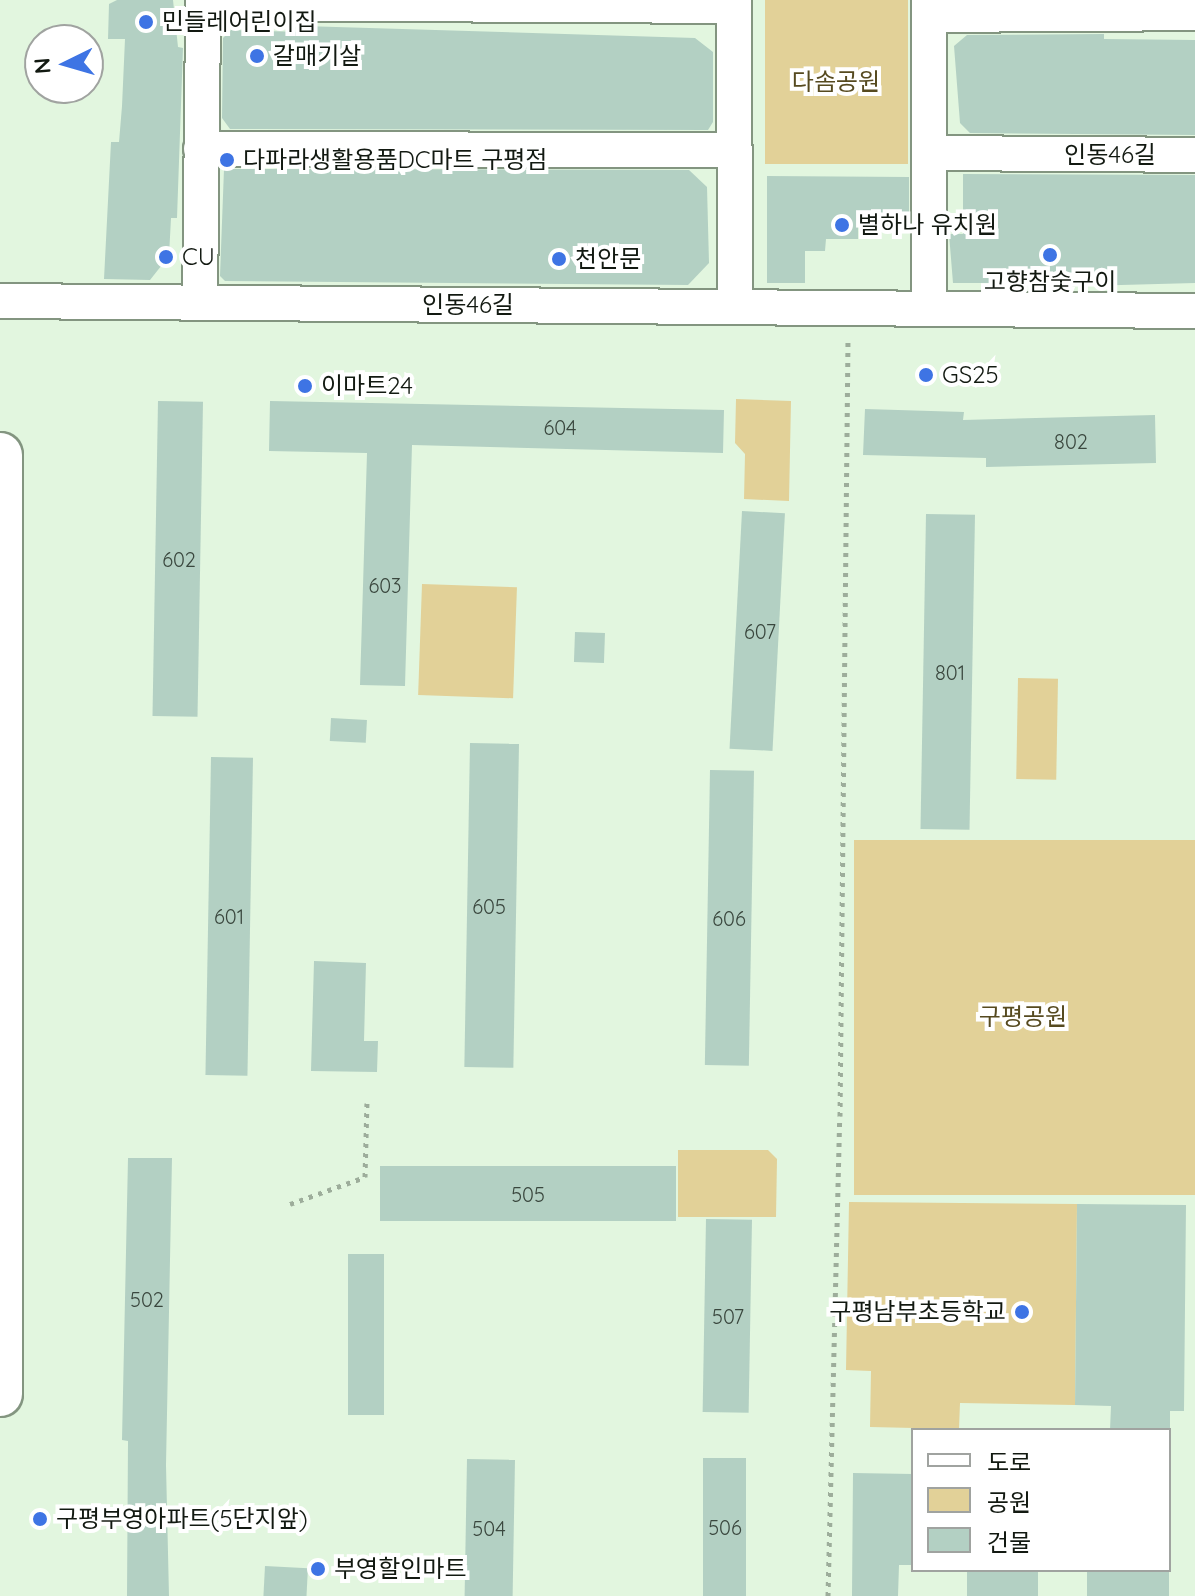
<!DOCTYPE html>
<meta charset="utf-8">
<style>
body{margin:0}
#map{position:relative;width:1195px;height:1596px;overflow:hidden;background:#e2f6df;font-family:Quicksand,"Noto Sans KR",sans-serif}
div>[style]{position:absolute}
.green>*{inset:0;background:#e2d198;transform-origin:0 0}
.building>*{inset:0;background:#b3d0c3;transform-origin:0 0}
.path>*{height:5px;margin-top:-2.5px;transform-origin:0;background:repeating-linear-gradient(90deg,#9dad9b 0 4px,transparent 0 10px)}
.roads{filter:drop-shadow(2px 0 #839580) drop-shadow(-2px 0 #839580) drop-shadow(0 2px #839580) drop-shadow(0 -2px #839580)}
.minor>*{height:34px;margin:-17px;padding:0 17px;transform-origin:17px;border-radius:17px;background:#fff}
.secondary>*{height:44px;margin:-22px;padding:0 22px;transform-origin:22px;border-radius:22px;background:#fff}
.dots>*{width:22px;height:22px;translate:-50% -50%;box-sizing:border-box;border:4px solid #fff;border-radius:50%}
span{translate:-50% -50%;white-space:nowrap;text-align:center;line-height:1.15;-webkit-text-stroke:8px #fff;paint-order:stroke}
.number-label{font-size:20px;color:#3a473e}
.number-label span{-webkit-text-stroke-width:0}
.poi-label{font-size:24px;color:#121911}
.left{translate:0 -50%;text-align:left}
.right{translate:-100% -50%;text-align:right}
.park-label{font-size:24px;color:#564a20}
.street-label{font-size:24px;color:#121911}
.legend{position:absolute;left:911px;top:1428px;width:260px;height:144px;box-sizing:border-box;background:#fff;border:2px solid #a0a3a0;margin:0;padding:10px 14px;list-style:none;font-size:24px;color:#121911}
.legend li{display:flex;align-items:center;gap:16px;height:40px}
.legend b{width:40px;border:2px solid #a0a3a0}
.north{position:absolute;left:24px;top:24px;width:80px;height:80px;box-sizing:border-box;background:#fff;border:2px solid #a0a3a0;border-radius:50%;rotate:265deg;font-size:22px;font-weight:700;line-height:32px;text-align:center;color:#121911}
.north::after{content:'';display:block;margin:auto;width:28px;height:36px;background:#3e74e4;clip-path:polygon(50% 0,100% 100%,50% 72%,0 100%)}
</style>
<div id="map">
<div class="green">
<i style="left:765px;top:0;width:143px;height:164px"></i>
<i style="clip-path:polygon(736px 399px,791px 401px,789px 501px,744px 499px,745px 454px,735px 443px)"></i>
<i style="left:422px;top:584px;width:95px;height:111px;rotate:2deg"></i>
<i style="left:1018px;top:678px;width:40px;height:101px;rotate:1deg"></i>
<i style="left:1195px;top:840px;width:355px;height:341px;rotate:90deg"></i>
<i style="clip-path:polygon(678px 1150px,768px 1150px,777px 1159px,776px 1217px,678px 1217px)"></i>
<i style="clip-path:polygon(849px 1202px,1077px 1204px,1075px 1405px,960px 1403px,959px 1429px,870px 1427px,871px 1371px,846px 1370px)"></i>
</div>
<div class="building">
<i style="clip-path:polygon(117px 0,173px 0,178px 47px,183px 48px,177px 218px,171px 218px,169px 256px,150px 280px,104px 279px,111px 142px,119px 142px,122px 106px,125px 39px,108px 39px,109px 4px)"></i>
<i style="clip-path:polygon(303px 26px,695px 38px,713px 52px,713px 122px,708px 130px,230px 129px,222px 118px,223px 38px,231px 30px,303px 32px)"></i>
<i style="clip-path:polygon(1104px 34px,1104px 39px,1195px 40px,1195px 135px,970px 133px,960px 123px,954px 46px,967px 35px)"></i>
<i style="clip-path:polygon(224px 169px,689px 170px,707px 187px,709px 263px,688px 285px,225px 281px,220px 276px)"></i>
<i style="clip-path:polygon(963px 174px,1195px 175px,1195px 283px,1084px 286px,1084px 274px,1007px 273px,1007px 283px,953px 283px,949px 234px,963px 234px)"></i>
<i style="clip-path:polygon(767px 176px,909px 177px,909px 220px,858px 220px,858px 239px,826px 239px,825px 251px,805px 251px,805px 283px,767px 283px)"></i>
<i style="left:158px;top:401px;width:45px;height:315px;rotate:1deg"></i>
<i style="clip-path:polygon(270px 401px,724px 410px,723px 453px,412px 445px,405px 686px,360px 685px,367px 453px,269px 451px)"></i>
<i style="clip-path:polygon(865px 409px,964px 412px,963px 420px,1155px 415px,1156px 463px,986px 467px,986px 458px,863px 455px)"></i>
<i style="left:742px;top:511px;width:43px;height:238px;rotate:3deg"></i>
<i style="left:926px;top:514px;width:49px;height:315px;rotate:1deg"></i>
<i style="left:575px;top:632px;width:30px;height:30px;rotate:2deg"></i>
<i style="left:331px;top:718px;width:36px;height:23px;rotate:3deg"></i>
<i style="left:470px;top:743px;width:49px;height:324px;rotate:1deg"></i>
<i style="left:211px;top:757px;width:42px;height:318px;rotate:1deg"></i>
<i style="left:710px;top:770px;width:44px;height:295px;rotate:1deg"></i>
<i style="clip-path:polygon(314px 961px,366px 963px,364px 1041px,378px 1041px,377px 1072px,311px 1071px)"></i>
<i style="clip-path:polygon(128px 1158px,172px 1158px,166px 1465px,169px 1596px,127px 1596px,128px 1441px,122px 1440px)"></i>
<i style="left:380px;top:1166px;width:296px;height:55px"></i>
<i style="clip-path:polygon(1077px 1204px,1186px 1205px,1184px 1411px,1170px 1411px,1170px 1430px,1110px 1430px,1111px 1406px,1075px 1405px)"></i>
<i style="left:706px;top:1219px;width:46px;height:193px;rotate:1deg"></i>
<i style="left:348px;top:1254px;width:36px;height:161px"></i>
<i style="left:703px;top:1458px;width:43px;height:138px"></i>
<i style="left:467px;top:1459px;width:48px;height:137px;rotate:1deg"></i>
<i style="clip-path:polygon(853px 1473px,913px 1474px,913px 1565px,899px 1565px,898px 1596px,852px 1596px)"></i>
<i style="left:265px;top:1566px;width:43px;height:30px;rotate:3deg"></i>
<i style="left:967px;top:1570px;width:71px;height:26px"></i>
<i style="left:1087px;top:1570px;width:82px;height:26px"></i>
</div>
<div class="path">
<i style="left:290px;top:1204px;width:80px;rotate:-19.8deg"></i>
<i style="left:365px;top:1177px;width:74px;rotate:-88.5deg"></i>
<i style="left:828px;top:1596px;width:480px;rotate:-88.6deg"></i>
<i style="left:840px;top:1116px;width:779px;rotate:-89.41deg"></i>
</div>
<div class="roads">
<div class="minor">
<i style="left:734px;top:0;width:307px;rotate:89.8deg"></i>
<i style="left:203px;top:3px;width:531px;rotate:0.32deg"></i>
<i style="left:929px;top:15px;width:266px;rotate:-0.4deg"></i>
<i style="left:201px;top:149px;width:533px;rotate:0.11deg"></i>
<i style="left:929px;top:153px;width:266px;rotate:0.4deg"></i>
<i style="left:0;top:301px;width:1195px;rotate:0.48deg"></i>
<i style="left:200px;top:303px;width:303px;rotate:-89.4deg"></i>
<i style="left:929px;top:309px;width:309px;rotate:-90deg"></i>
</div>
<div class="secondary">
<i style="left:0;top:455px;width:939px;rotate:90deg"></i>
</div>
</div>
<div class="dots">
<i style="left:146px;top:22px;background:#3e74e4"></i>
<i style="left:257px;top:56px;background:#3e74e4"></i>
<i style="left:227px;top:160px;background:#3e74e4"></i>
<i style="left:842px;top:225px;background:#3e74e4"></i>
<i style="left:1050px;top:255px;background:#3e74e4"></i>
<i style="left:166px;top:257px;background:#3e74e4"></i>
<i style="left:559px;top:259px;background:#3e74e4"></i>
<i style="left:926px;top:375px;background:#3e74e4"></i>
<i style="left:305px;top:386px;background:#3e74e4"></i>
<i style="left:1022px;top:1312px;background:#3e74e4"></i>
<i style="left:40px;top:1519px;background:#3e74e4"></i>
<i style="left:318px;top:1569px;background:#3e74e4"></i>
</div>
<div class="number-label">
<span style="left:560px;top:427px">604</span>
<span style="left:1071px;top:441px">802</span>
<span style="left:179px;top:559px">602</span>
<span style="left:385px;top:585px">603</span>
<span style="left:760px;top:631px">607</span>
<span style="left:950px;top:672px">801</span>
<span style="left:489px;top:906px">605</span>
<span style="left:229px;top:916px">601</span>
<span style="left:729px;top:918px">606</span>
<span style="left:528px;top:1194px">505</span>
<span style="left:147px;top:1299px">502</span>
<span style="left:728px;top:1316px">507</span>
<span style="left:725px;top:1527px">506</span>
<span style="left:489px;top:1528px">504</span>
</div>
<div class="poi-label">
<span class="left" style="left:162px;top:22px">민들레어린이집</span>
<span class="left" style="left:273px;top:56px">갈매기살</span>
<span class="left" style="left:243px;top:160px">다파라생활용품DC마트 구평점</span>
<span class="left" style="left:858px;top:225px">별하나 유치원</span>
<span class="left" style="left:182px;top:257px">CU</span>
<span class="left" style="left:575px;top:259px">천안문</span>
<span style="left:1050px;top:282px">고향참숯구이</span>
<span class="left" style="left:942px;top:375px">GS25</span>
<span class="left" style="left:321px;top:386px">이마트24</span>
<span class="right" style="left:1006px;top:1312px">구평남부초등학교</span>
<span class="left" style="left:56px;top:1519px">구평부영아파트(5단지앞)</span>
<span class="left" style="left:334px;top:1569px">부영할인마트</span>
</div>
<div class="park-label">
<span style="left:836px;top:82px">다솜공원</span>
<span style="left:1023px;top:1017px">구평공원</span>
</div>
<div class="street-label">
<span style="left:1110px;top:155px">인동46길</span>
<span style="left:468px;top:305px">인동46길</span>
</div>
<ul class="legend">
<li><b style="height:10px;background:#fff"></b>도로</li>
<li><b style="height:22px;background:#e2d198"></b>공원</li>
<li><b style="height:22px;background:#b3d0c3"></b>건물</li>
</ul>
<div class="north">N</div>
</div>
